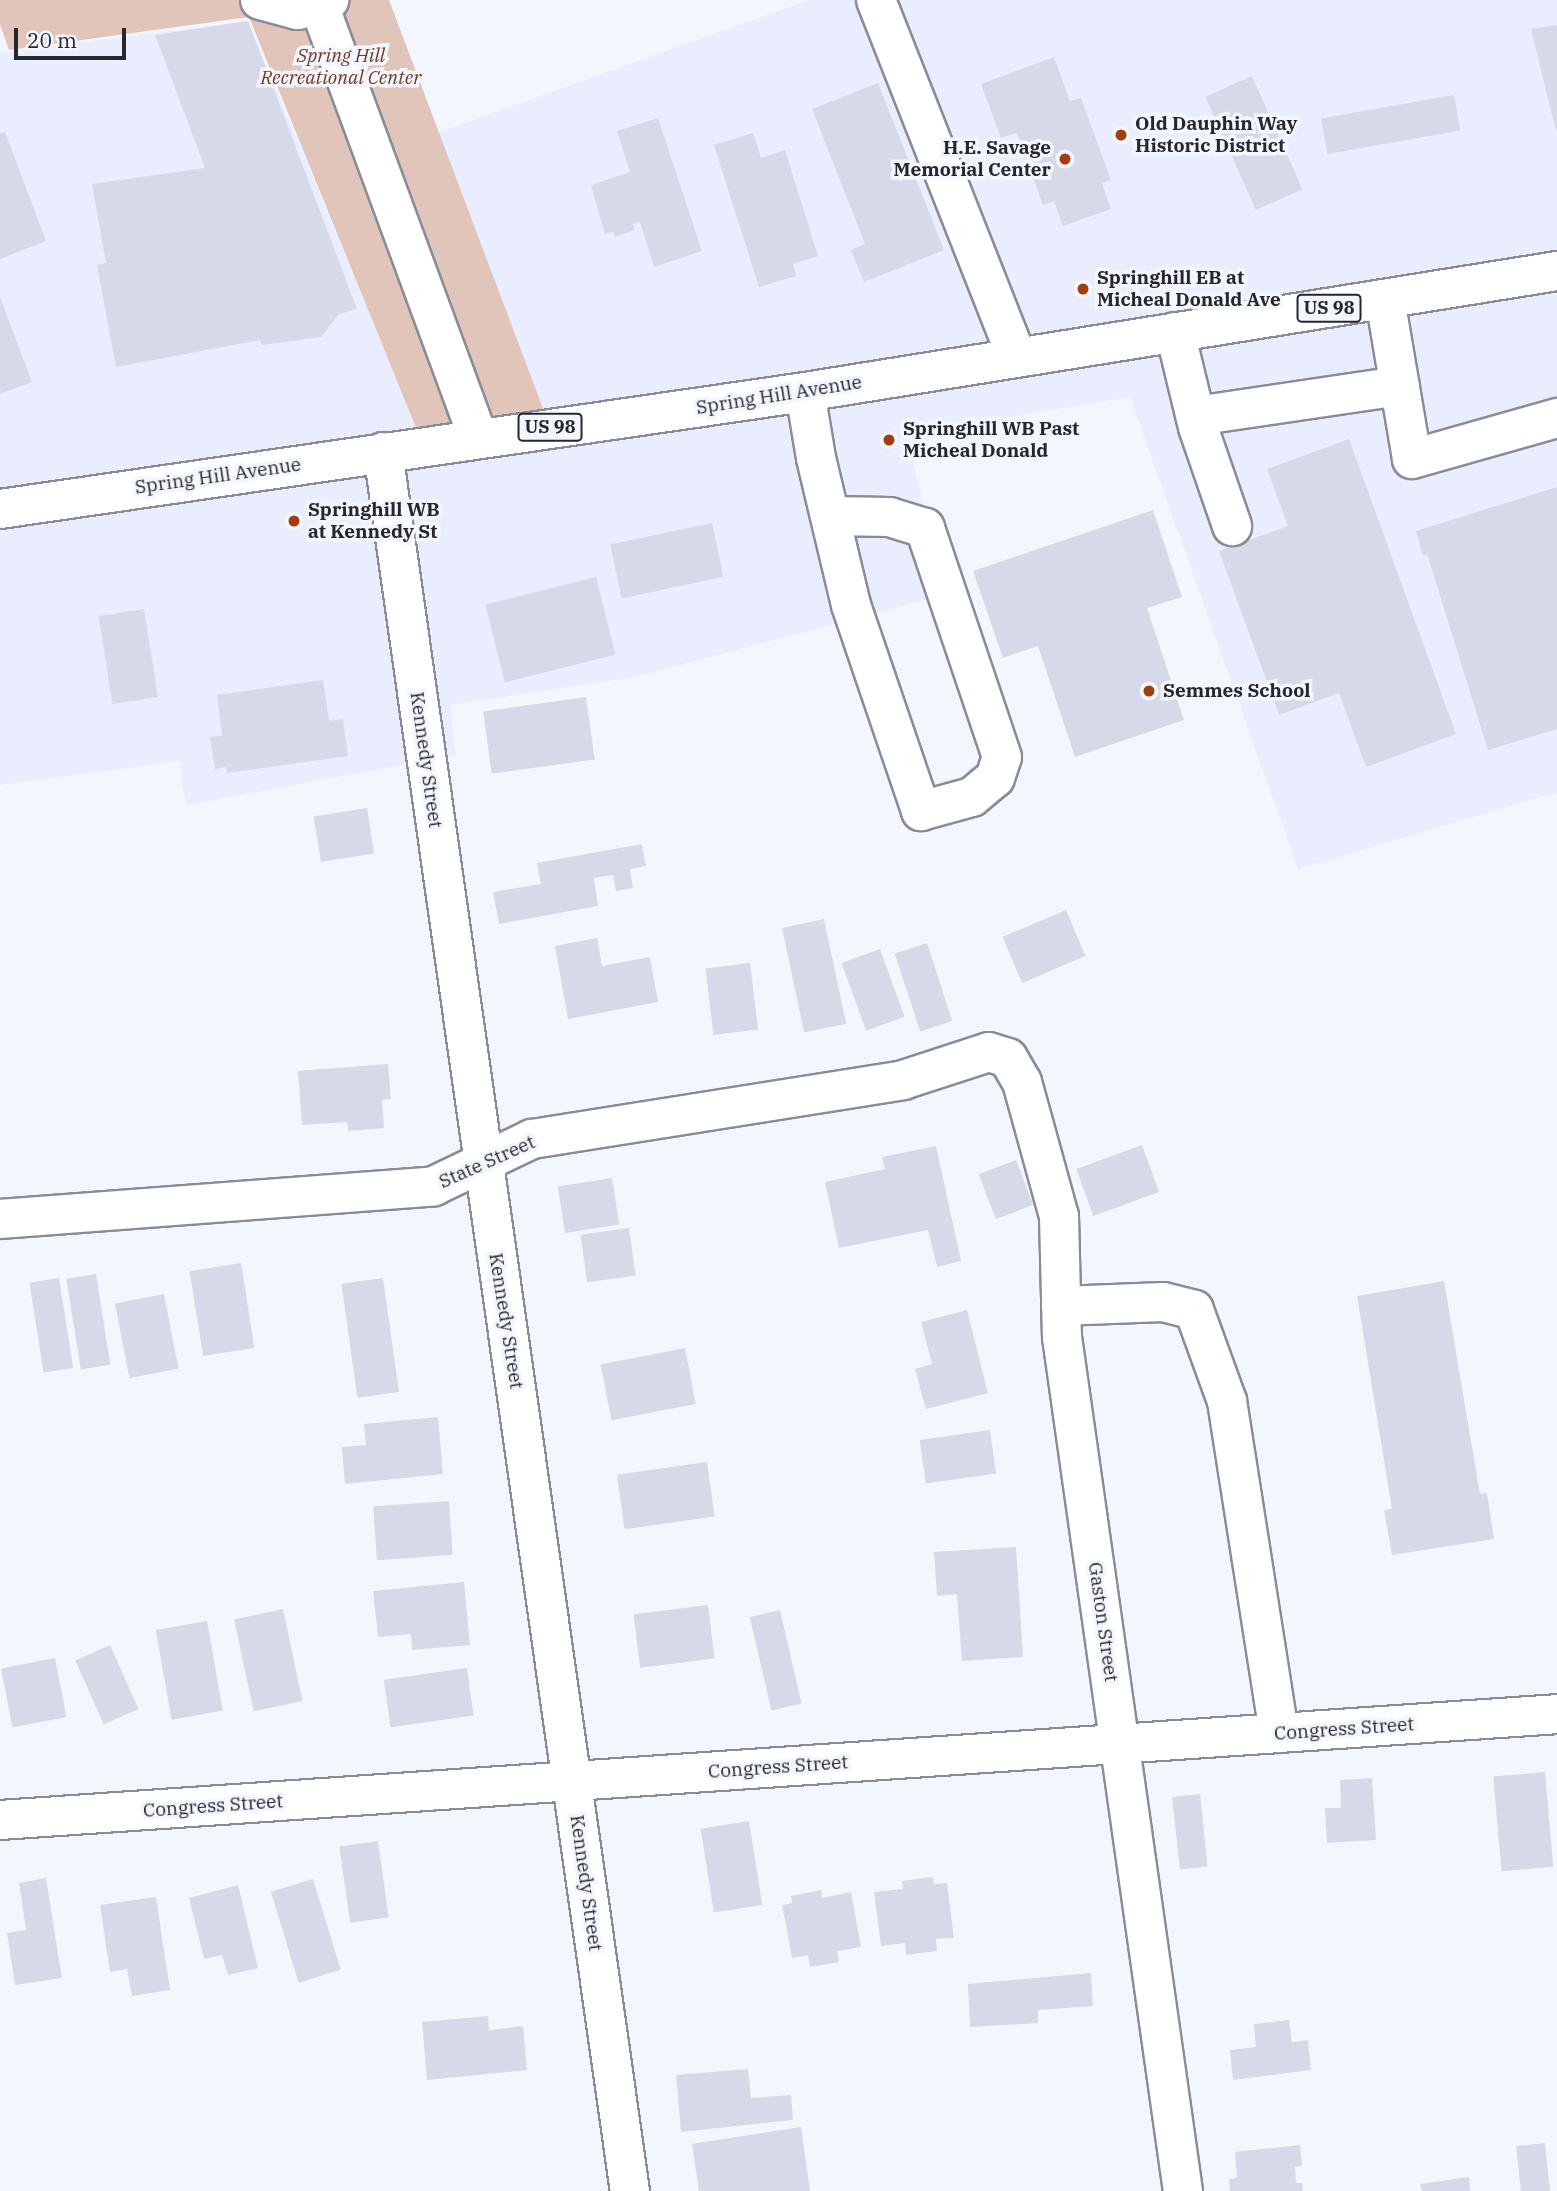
<!DOCTYPE html>
<style>
body{margin:0}
#map{position:relative;width:1557px;height:2191px;overflow:hidden;background:#f4f6fe;font-family:"IBM Plex Serif",serif}
div>[style]{position:absolute}
.built>*{inset:0;background:#e9edfe}
.green>*{inset:0;background:#e2c5ba}
.building>*{inset:0;background:#d6d9e7;transform-origin:0 0}
.roads{filter:drop-shadow(2px 0 #898b98) drop-shadow(-2px 0 #898b98) drop-shadow(0 2px #898b98) drop-shadow(0 -2px #898b98)}
.minor>*{height:38px;margin:-19px;padding:0 19px;transform-origin:19px;border-radius:19px;background:#fff}
.major>*{height:38px;margin:-19px;padding:0 19px;transform-origin:19px;border-radius:19px;background:#fff}
.dots>*{width:19px;height:19px;translate:-50% -50%;box-sizing:border-box;border:4px solid #f4f6fe;border-radius:50%}
span{translate:-50% -50%;white-space:nowrap;text-align:center;line-height:1.15;-webkit-text-stroke:7px #f4f6fe;paint-order:stroke}
.shield-label span{padding:2px 5px;background:#f4f6fe;border:2px solid;border-radius:5px;-webkit-text-stroke-width:0}
.shield-label{font-size:18px;color:#26272c;font-weight:700}
.park-label{font-size:19px;color:#723a24;font-style:italic}
.poi-label{font-size:19px;color:#26272c;font-weight:700}
.left{translate:0 -50%;text-align:left}
.right{translate:-100% -50%;text-align:right}
.street-label{font-size:19px;color:#26272c}
.scale{position:absolute;left:14px;top:28px;width:112px;height:32px;box-sizing:border-box;border:4px solid #26272c;border-top:0;padding-left:9px;font-size:21px;line-height:24px;white-space:nowrap;color:#26272c;-webkit-text-stroke:5px #f4f6fe;paint-order:stroke}
</style>
<div id="map">
<div class="built">
<i style="clip-path:polygon(809px 0,1557px 0,1557px 792px,1298px 869px,1130px 397px,907px 434px,944px 595px,635px 677px,450px 705px,456px 755px,186px 805px,179px 761px,0 785px,0 53px,248px 21px,418px 430px,543px 411px,437px 133px)"></i>
</div>
<div class="green">
<i style="clip-path:polygon(0 0,389px 0,544px 411px,417px 430px,249px 17px,9px 50px,0 24px)"></i>
</div>
<div class="building">
<i style="clip-path:polygon(248px 21px,357px 309px,339px 314px,321px 337px,262px 345px,260px 340px,116px 367px,97px 265px,106px 263px,92px 184px,205px 168px,155px 35px)"></i>
<i style="clip-path:polygon(1557px 25px,1557px 130px,1556px 131px,1531px 29px)"></i>
<i style="clip-path:polygon(1054px 57px,1070px 101px,1081px 98px,1111px 180px,1102px 183px,1111px 209px,1063px 226px,1054px 201px,1043px 205px,1017px 133px,1001px 138px,981px 84px)"></i>
<i style="left:1252px;top:76px;width:124px;height:51px;rotate:66deg"></i>
<i style="clip-path:polygon(878px 83px,944px 250px,864px 282px,851px 250px,865px 244px,812px 109px)"></i>
<i style="left:1454px;top:95px;width:36px;height:135px;rotate:80deg"></i>
<i style="clip-path:polygon(658px 118px,702px 251px,654px 267px,640px 222px,633px 224px,635px 230px,615px 237px,613px 232px,605px 234px,591px 185px,630px 172px,617px 131px)"></i>
<i style="clip-path:polygon(5px 132px,46px 241px,0 259px,0 133px)"></i>
<i style="clip-path:polygon(753px 133px,761px 158px,785px 150px,818px 256px,793px 264px,796px 276px,759px 287px,714px 145px)"></i>
<i style="clip-path:polygon(0 297px,32px 382px,0 394px)"></i>
<i style="clip-path:polygon(1349px 439px,1456px 734px,1366px 767px,1339px 693px,1279px 715px,1219px 551px,1288px 526px,1267px 469px)"></i>
<i style="clip-path:polygon(1557px 487px,1557px 729px,1488px 750px,1427px 554px,1423px 556px,1416px 531px)"></i>
<i style="clip-path:polygon(1153px 510px,1182px 597px,1147px 608px,1184px 720px,1075px 757px,1038px 646px,1003px 658px,973px 571px)"></i>
<i style="left:712px;top:523px;width:55px;height:104px;rotate:78deg"></i>
<i style="left:596px;top:577px;width:80px;height:114px;rotate:76deg"></i>
<i style="left:144px;top:609px;width:89px;height:46px;rotate:81deg"></i>
<i style="clip-path:polygon(323px 680px,329px 721px,343px 719px,348px 756px,227px 773px,226px 767px,215px 769px,210px 737px,222px 736px,217px 695px)"></i>
<i style="left:586px;top:697px;width:63px;height:104px;rotate:82deg"></i>
<i style="left:367px;top:808px;width:46px;height:54px;rotate:81deg"></i>
<i style="clip-path:polygon(642px 844px,646px 866px,630px 869px,633px 888px,616px 891px,613px 875px,594px 878px,598px 906px,499px 924px,493px 892px,541px 884px,537px 863px)"></i>
<i style="left:1066px;top:910px;width:50px;height:69px;rotate:67deg"></i>
<i style="left:824px;top:919px;width:107px;height:43px;rotate:78deg"></i>
<i style="clip-path:polygon(597px 938px,602px 966px,650px 957px,658px 1002px,568px 1019px,555px 946px)"></i>
<i style="left:927px;top:943px;width:82px;height:34px;rotate:72deg"></i>
<i style="left:880px;top:949px;width:72px;height:41px;rotate:70deg"></i>
<i style="left:750px;top:963px;width:67px;height:45px;rotate:83deg"></i>
<i style="clip-path:polygon(388px 1064px,391px 1099px,382px 1100px,384px 1128px,348px 1131px,347px 1122px,302px 1125px,298px 1071px)"></i>
<i style="left:1142px;top:1145px;width:50px;height:70px;rotate:70deg"></i>
<i style="clip-path:polygon(936px 1146px,961px 1261px,937px 1267px,928px 1230px,839px 1248px,825px 1182px,885px 1169px,882px 1157px)"></i>
<i style="left:1016px;top:1160px;width:48px;height:40px;rotate:69deg"></i>
<i style="left:612px;top:1178px;width:47px;height:55px;rotate:81deg"></i>
<i style="left:629px;top:1228px;width:48px;height:49px;rotate:82deg"></i>
<i style="left:241px;top:1263px;width:86px;height:52px;rotate:81deg"></i>
<i style="left:96px;top:1274px;width:92px;height:30px;rotate:81deg"></i>
<i style="left:59px;top:1278px;width:91px;height:30px;rotate:81deg"></i>
<i style="left:383px;top:1278px;width:115px;height:42px;rotate:82deg"></i>
<i style="clip-path:polygon(1444px 1281px,1480px 1494px,1487px 1493px,1494px 1539px,1392px 1555px,1384px 1510px,1392px 1509px,1357px 1296px)"></i>
<i style="left:164px;top:1294px;width:76px;height:50px;rotate:79deg"></i>
<i style="clip-path:polygon(967px 1310px,988px 1393px,926px 1409px,915px 1369px,932px 1364px,921px 1322px)"></i>
<i style="left:685px;top:1348px;width:57px;height:86px;rotate:79deg"></i>
<i style="clip-path:polygon(438px 1417px,443px 1474px,345px 1484px,342px 1447px,366px 1445px,364px 1424px)"></i>
<i style="left:990px;top:1430px;width:44px;height:71px;rotate:82deg"></i>
<i style="left:707px;top:1462px;width:55px;height:91px;rotate:82deg"></i>
<i style="left:449px;top:1501px;width:54px;height:76px;rotate:86deg"></i>
<i style="clip-path:polygon(1016px 1547px,1023px 1657px,962px 1661px,957px 1594px,937px 1596px,934px 1552px)"></i>
<i style="clip-path:polygon(464px 1582px,470px 1645px,412px 1650px,411px 1634px,378px 1637px,373px 1591px)"></i>
<i style="left:708px;top:1605px;width:54px;height:75px;rotate:83deg"></i>
<i style="left:283px;top:1609px;width:94px;height:50px;rotate:78deg"></i>
<i style="left:780px;top:1610px;width:96px;height:31px;rotate:77deg"></i>
<i style="left:207px;top:1621px;width:91px;height:52px;rotate:80deg"></i>
<i style="left:110px;top:1645px;width:70px;height:38px;rotate:66deg"></i>
<i style="left:55px;top:1658px;width:60px;height:55px;rotate:79deg"></i>
<i style="left:467px;top:1668px;width:48px;height:84px;rotate:82deg"></i>
<i style="left:1545px;top:1772px;width:95px;height:52px;rotate:85deg"></i>
<i style="clip-path:polygon(1372px 1778px,1376px 1840px,1327px 1843px,1325px 1808px,1341px 1808px,1340px 1780px)"></i>
<i style="left:1200px;top:1794px;width:73px;height:28px;rotate:84deg"></i>
<i style="left:749px;top:1821px;width:85px;height:49px;rotate:81deg"></i>
<i style="left:378px;top:1841px;width:77px;height:39px;rotate:82deg"></i>
<i style="clip-path:polygon(933px 1877px,934px 1884px,947px 1883px,954px 1938px,936px 1939px,937px 1951px,906px 1955px,905px 1943px,881px 1946px,874px 1892px,903px 1889px,902px 1881px)"></i>
<i style="clip-path:polygon(46px 1878px,62px 1978px,15px 1985px,7px 1933px,26px 1930px,19px 1883px)"></i>
<i style="left:313px;top:1879px;width:95px;height:44px;rotate:73deg"></i>
<i style="clip-path:polygon(238px 1885px,258px 1968px,228px 1975px,222px 1955px,204px 1959px,189px 1898px)"></i>
<i style="clip-path:polygon(821px 1890px,822px 1898px,851px 1892px,861px 1947px,837px 1951px,839px 1962px,810px 1967px,808px 1955px,792px 1958px,782px 1905px,792px 1903px,791px 1896px)"></i>
<i style="clip-path:polygon(156px 1897px,170px 1990px,132px 1996px,127px 1969px,110px 1972px,100px 1905px)"></i>
<i style="clip-path:polygon(1091px 1973px,1093px 2006px,1038px 2010px,1038px 2023px,970px 2027px,968px 1984px)"></i>
<i style="clip-path:polygon(488px 2016px,489px 2030px,523px 2026px,527px 2070px,427px 2080px,422px 2022px)"></i>
<i style="clip-path:polygon(1289px 2020px,1292px 2042px,1308px 2040px,1311px 2070px,1233px 2080px,1230px 2050px,1256px 2047px,1254px 2024px)"></i>
<i style="clip-path:polygon(748px 2069px,751px 2098px,791px 2095px,793px 2120px,681px 2132px,676px 2075px)"></i>
<i style="clip-path:polygon(801px 2127px,810px 2191px,699px 2191px,692px 2144px)"></i>
<i style="left:1545px;top:2143px;width:48px;height:29px;rotate:84deg"></i>
<i style="clip-path:polygon(1300px 2145px,1302px 2166px,1295px 2167px,1296px 2183px,1302px 2183px,1303px 2191px,1230px 2191px,1229px 2179px,1237px 2178px,1235px 2152px)"></i>
<i style="clip-path:polygon(1469px 2177px,1470px 2191px,1422px 2191px,1420px 2184px)"></i>
</div>
<div class="roads">
<div class="minor">
<i style="left:260px;top:0;width:39px;rotate:15deg"></i>
<i style="left:298px;top:10px;width:33px;rotate:-18deg"></i>
<i style="left:876px;top:0;width:383px;rotate:68.5deg"></i>
<i style="left:319px;top:5px;width:460px;rotate:69.8deg"></i>
<i style="left:1385px;top:299px;width:162px;rotate:80.4deg"></i>
<i style="left:1412px;top:459px;width:151px;rotate:-15.8deg"></i>
<i style="left:1175px;top:332px;width:98px;rotate:76.4deg"></i>
<i style="left:1198px;top:427px;width:105px;rotate:71deg"></i>
<i style="left:805px;top:392px;width:67px;rotate:80.5deg"></i>
<i style="left:816px;top:458px;width:151px;rotate:76.6deg"></i>
<i style="left:851px;top:605px;width:218px;rotate:71.2deg"></i>
<i style="left:921px;top:811px;width:53px;rotate:-15.4deg"></i>
<i style="left:972px;top:797px;width:30px;rotate:-40deg"></i>
<i style="left:995px;top:778px;width:22px;rotate:-72deg"></i>
<i style="left:1002px;top:757px;width:242px;rotate:-108.6deg"></i>
<i style="left:925px;top:528px;width:37px;rotate:-163deg"></i>
<i style="left:890px;top:517px;width:60px;rotate:-179deg"></i>
<i style="left:1196px;top:416px;width:206px;rotate:-8.4deg"></i>
<i style="left:383px;top:452px;width:1756px;rotate:81.92deg"></i>
<i style="left:0;top:1219px;width:435px;rotate:-4.3deg"></i>
<i style="left:434px;top:1186px;width:109px;rotate:-25.6deg"></i>
<i style="left:532px;top:1139px;width:376px;rotate:-9deg"></i>
<i style="left:903px;top:1080px;width:90px;rotate:-18deg"></i>
<i style="left:989px;top:1052px;width:20px;rotate:18deg"></i>
<i style="left:1008px;top:1058px;width:28px;rotate:60deg"></i>
<i style="left:1022px;top:1082px;width:139px;rotate:74.6deg"></i>
<i style="left:1059px;top:1216px;width:121px;rotate:88.6deg"></i>
<i style="left:1062px;top:1337px;width:863px;rotate:81.94deg"></i>
<i style="left:1061px;top:1306px;width:102px;rotate:-2.2deg"></i>
<i style="left:1163px;top:1302px;width:32px;rotate:14deg"></i>
<i style="left:1194px;top:1310px;width:97px;rotate:70.1deg"></i>
<i style="left:1227px;top:1401px;width:336px;rotate:81.1deg"></i>
<i style="left:0;top:1820px;width:1561px;rotate:-3.89deg"></i>
</div>
<div class="major">
<i style="left:0;top:509px;width:813px;rotate:-8.27deg"></i>
<i style="left:805px;top:392px;width:762px;rotate:-9.14deg"></i>
</div>
</div>
<div class="dots">
<i style="left:1121px;top:135px;background:#a23e0d"></i>
<i style="left:1065px;top:159px;background:#a23e0d"></i>
<i style="left:1083px;top:289px;background:#a23e0d"></i>
<i style="left:889px;top:440px;background:#a23e0d"></i>
<i style="left:294px;top:521px;background:#a23e0d"></i>
<i style="left:1149px;top:691px;background:#a23e0d"></i>
</div>
<div class="shield-label">
<span style="left:1329px;top:308px">US 98</span>
<span style="left:550px;top:427px">US 98</span>
</div>
<div class="park-label">
<span style="left:341px;top:67px">Spring Hill<br>Recreational Center</span>
</div>
<div class="poi-label">
<span class="left" style="left:1135px;top:135px">Old Dauphin Way<br>Historic District</span>
<span class="right" style="left:1051px;top:159px">H.E. Savage<br>Memorial Center</span>
<span class="left" style="left:1097px;top:289px">Springhill EB at<br>Micheal Donald Ave</span>
<span class="left" style="left:903px;top:440px">Springhill WB Past<br>Micheal Donald</span>
<span class="left" style="left:308px;top:521px">Springhill WB<br>at Kennedy St</span>
<span class="left" style="left:1163px;top:691px">Semmes School</span>
</div>
<div class="street-label">
<span style="left:779px;top:395px;rotate:-9deg">Spring Hill Avenue</span>
<span style="left:218px;top:476px;rotate:-8deg">Spring Hill Avenue</span>
<span style="left:426px;top:760px;rotate:82deg">Kennedy Street</span>
<span style="left:487px;top:1162px;rotate:-24deg">State Street</span>
<span style="left:506px;top:1321px;rotate:81deg">Kennedy Street</span>
<span style="left:1103px;top:1622px;rotate:82deg">Gaston Street</span>
<span style="left:1344px;top:1729px;rotate:-4deg">Congress Street</span>
<span style="left:778px;top:1767px;rotate:-4deg">Congress Street</span>
<span style="left:213px;top:1806px;rotate:-4deg">Congress Street</span>
<span style="left:586px;top:1883px;rotate:82deg">Kennedy Street</span>
</div>
<div class="scale">20 m</div>
</div>
